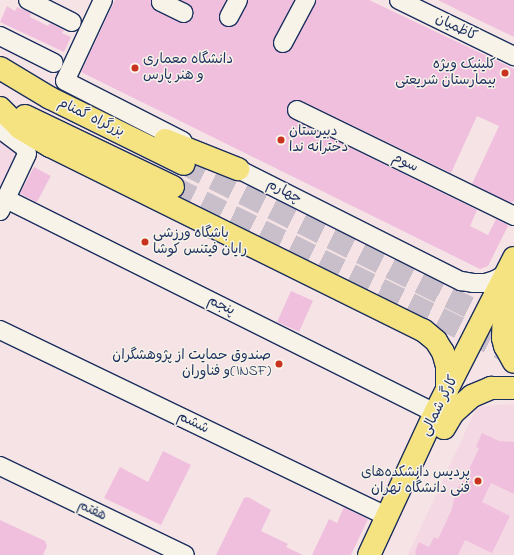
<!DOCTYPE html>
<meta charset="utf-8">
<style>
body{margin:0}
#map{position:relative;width:514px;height:555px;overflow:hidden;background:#f5e3e5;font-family:"Indie Flower","Playpen Sans Arabic",sans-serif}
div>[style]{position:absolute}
.built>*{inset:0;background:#f4d8e3}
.building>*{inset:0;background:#f1bfde;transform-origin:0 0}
.highway-tunnel>*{height:22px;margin-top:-11px;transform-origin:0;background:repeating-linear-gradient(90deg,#c9bfca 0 22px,transparent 0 33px)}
.roads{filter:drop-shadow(1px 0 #1b2f5e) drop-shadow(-1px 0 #1b2f5e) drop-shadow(0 1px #1b2f5e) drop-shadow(0 -1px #1b2f5e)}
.minor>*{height:18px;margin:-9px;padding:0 9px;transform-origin:9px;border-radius:9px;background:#f7f3e8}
.major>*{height:22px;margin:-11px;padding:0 11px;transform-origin:11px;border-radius:11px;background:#f5e382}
.highway>*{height:22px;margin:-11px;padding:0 11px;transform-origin:11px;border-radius:11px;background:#f5e382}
.dots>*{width:11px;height:11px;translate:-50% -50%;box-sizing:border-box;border:2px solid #f7f3e8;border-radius:50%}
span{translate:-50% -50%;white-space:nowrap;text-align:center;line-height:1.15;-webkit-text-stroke:3px #f7f3e8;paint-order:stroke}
.street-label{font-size:14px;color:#1b2f5e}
.poi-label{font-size:14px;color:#1b2f5e}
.left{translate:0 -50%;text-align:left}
.right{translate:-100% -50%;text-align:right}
</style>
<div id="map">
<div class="built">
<i style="clip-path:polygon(0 137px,21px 149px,0 190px)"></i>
<i style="clip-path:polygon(514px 404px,514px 555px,408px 555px,477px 407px)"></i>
</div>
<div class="building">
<i style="clip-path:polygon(115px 0,151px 0,152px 8px,156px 11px,184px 23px,190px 22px,193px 18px,194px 12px,192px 7px,181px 0,226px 0,219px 18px,224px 26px,229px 27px,234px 26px,238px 22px,248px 0,294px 0,273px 43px,274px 49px,283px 53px,288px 52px,292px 48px,316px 0,369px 0,514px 69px,514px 201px,511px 203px,472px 184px,499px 126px,477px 116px,451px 173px,302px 101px,291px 101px,288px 105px,287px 110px,288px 116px,292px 119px,477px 210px,470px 226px,488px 235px,496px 219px,507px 224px,508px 226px,488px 266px,480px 269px,81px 72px)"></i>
<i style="clip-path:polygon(438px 0,514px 0,514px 37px,462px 12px)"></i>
<i style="clip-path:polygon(7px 6px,15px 11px,17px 7px,31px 13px,30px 17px,48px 26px,50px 23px,64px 30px,62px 33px,71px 37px,64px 52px,0 22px)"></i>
<i style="left:34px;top:167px;width:19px;height:30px;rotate:28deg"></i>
<i style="left:291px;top:291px;width:24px;height:34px;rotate:24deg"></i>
<i style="clip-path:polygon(482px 433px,499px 441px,514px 442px,514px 494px,491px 483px,482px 502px,510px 516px,492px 553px,465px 540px,458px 555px,416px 555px,415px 552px,419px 542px,429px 547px,434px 537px,438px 539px,452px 509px,456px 490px,465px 478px,479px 448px,476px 447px)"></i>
<i style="clip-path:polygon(163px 451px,191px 465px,161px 525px,104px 498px,120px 467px,148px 482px)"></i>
<i style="clip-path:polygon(248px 497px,271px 510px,261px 531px,288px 544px,286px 547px,303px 555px,216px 555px,244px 498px)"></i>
<i style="clip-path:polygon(344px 507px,368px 519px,351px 555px,312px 555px,329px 519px,337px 523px)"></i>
<i style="clip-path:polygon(0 520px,45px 541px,47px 546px,43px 555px,0 555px)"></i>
</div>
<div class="highway-tunnel">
<i style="left:184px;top:164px;width:356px;rotate:26.7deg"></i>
<i style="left:173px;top:187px;width:380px;rotate:26.2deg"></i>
</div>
<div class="roads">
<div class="minor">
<i style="left:28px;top:0;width:49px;rotate:26.6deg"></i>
<i style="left:103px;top:0;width:89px;rotate:115.1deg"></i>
<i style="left:65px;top:81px;width:132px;rotate:27deg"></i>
<i style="left:162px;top:0;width:2px;rotate:117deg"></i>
<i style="left:161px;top:2px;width:25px;rotate:26deg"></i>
<i style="left:399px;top:0;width:128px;rotate:26deg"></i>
<i style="left:229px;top:17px;width:19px;rotate:-62deg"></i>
<i style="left:0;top:36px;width:60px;rotate:26.6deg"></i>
<i style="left:283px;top:43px;width:49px;rotate:-61.9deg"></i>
<i style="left:297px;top:110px;width:242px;rotate:26deg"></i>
<i style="left:0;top:129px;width:31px;rotate:37deg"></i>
<i style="left:25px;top:148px;width:6px;rotate:72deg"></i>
<i style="left:27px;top:154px;width:63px;rotate:115.3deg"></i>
<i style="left:226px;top:163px;width:263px;rotate:26.7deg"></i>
<i style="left:461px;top:281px;width:12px;rotate:9deg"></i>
<i style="left:473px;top:283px;width:12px"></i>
<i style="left:485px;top:283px;width:10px;rotate:-17deg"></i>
<i style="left:495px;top:280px;width:14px;rotate:-30deg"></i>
<i style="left:6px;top:199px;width:479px;rotate:26.5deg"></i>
<i style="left:0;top:330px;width:429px;rotate:25.7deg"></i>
<i style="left:0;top:466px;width:205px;rotate:25.7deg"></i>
</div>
<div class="major">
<i style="left:369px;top:555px;width:157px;rotate:-65.1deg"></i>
<i style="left:435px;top:413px;width:174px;rotate:-63deg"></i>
</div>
<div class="highway">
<i style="left:0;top:68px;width:58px;rotate:31deg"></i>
<i style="left:50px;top:98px;width:149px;rotate:26.2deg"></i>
<i style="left:0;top:108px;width:28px;rotate:45deg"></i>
<i style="left:20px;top:128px;width:35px;rotate:31deg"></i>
<i style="left:50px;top:146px;width:416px;rotate:26.3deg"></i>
<i style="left:423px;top:330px;width:17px;rotate:40deg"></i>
<i style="left:436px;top:341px;width:13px;rotate:58deg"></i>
<i style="left:443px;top:352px;width:15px;rotate:74deg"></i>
<i style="left:447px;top:366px;width:24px;rotate:90deg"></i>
<i style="left:25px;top:116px;width:164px;rotate:25.6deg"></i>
<i style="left:165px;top:140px;width:79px;rotate:21.7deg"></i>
<i style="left:507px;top:273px;width:36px;rotate:95deg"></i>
<i style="left:504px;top:309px;width:29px;rotate:92deg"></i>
<i style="left:503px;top:338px;width:8px;rotate:76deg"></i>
<i style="left:505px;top:346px;width:18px;rotate:61deg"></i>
<i style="left:444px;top:428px;width:17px;rotate:-59deg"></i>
<i style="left:453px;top:413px;width:25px;rotate:-42deg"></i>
<i style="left:472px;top:396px;width:21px;rotate:-23deg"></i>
<i style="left:491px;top:388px;width:23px"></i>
</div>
</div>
<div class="dots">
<i style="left:135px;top:68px;background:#c8321e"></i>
<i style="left:505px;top:73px;background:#c8321e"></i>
<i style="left:281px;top:140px;background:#c8321e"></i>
<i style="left:145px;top:242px;background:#c8321e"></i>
<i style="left:279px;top:364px;background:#c8321e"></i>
<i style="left:478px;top:481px;background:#c8321e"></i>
</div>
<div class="street-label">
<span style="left:456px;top:28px;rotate:26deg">کاظمیان</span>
<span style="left:91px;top:118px;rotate:26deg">بزرگراه گمنام</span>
<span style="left:405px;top:163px;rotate:26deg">سوم</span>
<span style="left:284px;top:192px;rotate:27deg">چهارم</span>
<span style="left:221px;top:306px;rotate:26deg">پنجم</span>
<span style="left:440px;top:406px;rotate:-63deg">کارگر شمالی</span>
<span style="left:193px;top:423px;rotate:26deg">ششم</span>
<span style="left:92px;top:511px;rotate:26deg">هفتم</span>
</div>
<div class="poi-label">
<span class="left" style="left:143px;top:68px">دانشگاه معماری<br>و هنر پارس</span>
<span class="right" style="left:496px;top:73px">کلینیک ویژه<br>بیمارستان شریعتی</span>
<span class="left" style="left:289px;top:140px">دبیرستان<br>دخترانه ندا</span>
<span class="left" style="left:153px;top:242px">باشگاه ورزشی<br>رایان فیتنس کوشا</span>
<span class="right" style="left:271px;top:364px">صندوق حمایت از پژوهشگران<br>و فناوران(INSF)</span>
<span class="right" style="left:470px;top:481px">پردیس دانشکده‌های<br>فنی دانشگاه تهران</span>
</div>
</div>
